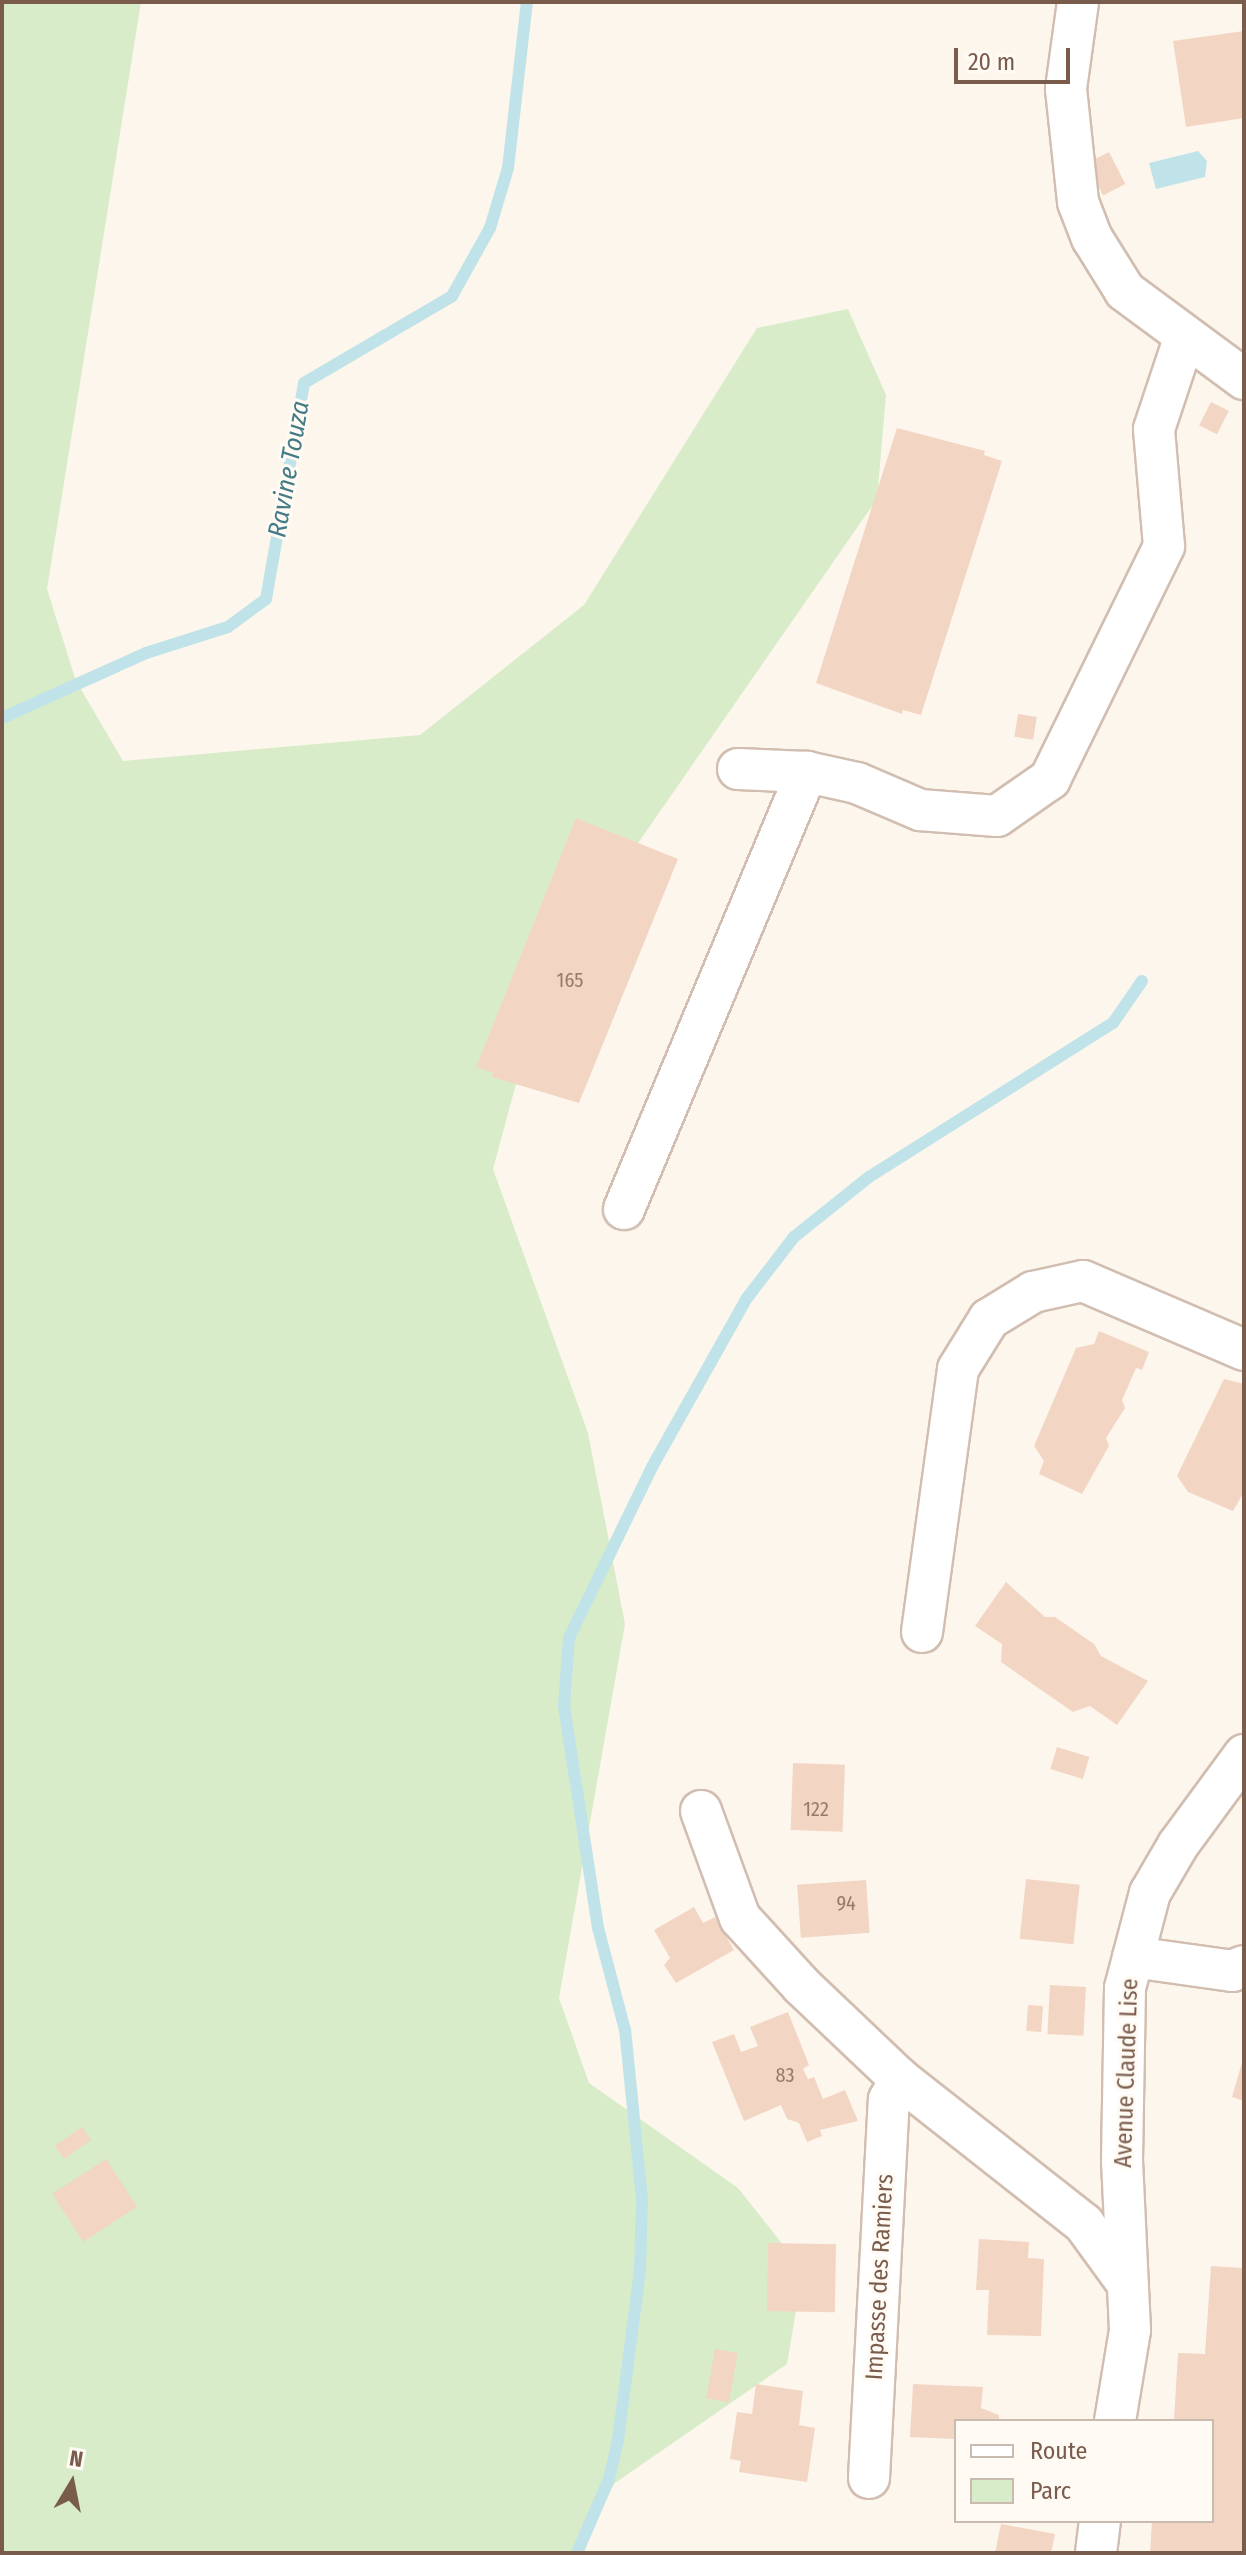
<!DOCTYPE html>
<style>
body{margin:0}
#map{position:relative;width:1246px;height:2555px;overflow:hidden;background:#fdf6ec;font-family:"Fira Sans Condensed",sans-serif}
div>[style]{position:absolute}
.green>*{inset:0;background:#d8ecc9}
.water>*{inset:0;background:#bfe3e8}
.stream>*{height:12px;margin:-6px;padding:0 6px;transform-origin:6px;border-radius:6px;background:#bfe3e8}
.building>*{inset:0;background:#f3d5c3;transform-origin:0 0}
.roads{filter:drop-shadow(2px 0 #d1beb0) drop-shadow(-2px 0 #d1beb0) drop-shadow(0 2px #d1beb0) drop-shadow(0 -2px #d1beb0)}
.minor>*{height:40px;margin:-20px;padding:0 20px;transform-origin:20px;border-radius:20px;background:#fff}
span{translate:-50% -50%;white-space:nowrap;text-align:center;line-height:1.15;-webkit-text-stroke:6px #fffaf3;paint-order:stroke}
.number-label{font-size:20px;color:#987a6a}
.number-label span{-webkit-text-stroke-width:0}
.street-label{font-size:24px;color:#7a5c4d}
.water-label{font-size:26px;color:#437c86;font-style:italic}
.frame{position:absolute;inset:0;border:4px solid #7a5c4d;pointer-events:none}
.legend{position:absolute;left:954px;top:2419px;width:260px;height:104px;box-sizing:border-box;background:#fffaf3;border:2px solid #cabbb1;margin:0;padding:10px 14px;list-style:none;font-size:24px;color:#7a5c4d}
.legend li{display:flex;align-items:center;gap:16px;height:40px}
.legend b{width:40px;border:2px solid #cabbb1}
.north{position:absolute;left:32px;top:2443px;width:80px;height:80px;-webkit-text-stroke:6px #fffaf3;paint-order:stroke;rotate:10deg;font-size:22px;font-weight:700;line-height:32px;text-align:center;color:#7a5c4d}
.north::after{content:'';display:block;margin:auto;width:28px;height:36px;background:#7a5c4d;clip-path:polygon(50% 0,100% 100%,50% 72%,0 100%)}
.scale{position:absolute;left:954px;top:48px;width:116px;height:36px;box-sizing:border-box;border:4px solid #7a5c4d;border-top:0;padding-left:10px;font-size:24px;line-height:28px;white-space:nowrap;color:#7a5c4d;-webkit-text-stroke:6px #fffaf3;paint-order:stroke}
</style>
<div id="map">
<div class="green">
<i style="clip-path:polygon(2px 2px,141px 2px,47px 589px,76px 681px,123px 761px,420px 735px,584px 605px,757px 328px,848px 309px,886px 395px,877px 499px,545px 977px,493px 1169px,588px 1433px,625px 1624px,559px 1998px,589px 2083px,738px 2188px,803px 2270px,787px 2364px,615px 2483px,570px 2553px,2px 2553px)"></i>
</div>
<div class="water">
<i style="clip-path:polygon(1198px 151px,1207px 161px,1205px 177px,1156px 189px,1149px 163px)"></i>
</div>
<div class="stream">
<i style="left:2px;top:718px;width:158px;rotate:-24.3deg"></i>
<i style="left:146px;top:653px;width:86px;rotate:-17.6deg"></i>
<i style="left:228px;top:627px;width:47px;rotate:-36.4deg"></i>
<i style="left:266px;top:599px;width:219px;rotate:-80deg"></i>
<i style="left:304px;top:383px;width:172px;rotate:-30.4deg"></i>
<i style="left:452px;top:296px;width:78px;rotate:-60.8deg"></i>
<i style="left:490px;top:228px;width:63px;rotate:-73.3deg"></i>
<i style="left:508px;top:168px;width:167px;rotate:-83.5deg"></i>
<i style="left:577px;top:2553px;width:81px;rotate:-66.6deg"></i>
<i style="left:609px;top:2479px;width:40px;rotate:-77deg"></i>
<i style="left:618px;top:2440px;width:170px;rotate:-82.6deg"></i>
<i style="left:640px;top:2271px;width:72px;rotate:-88.4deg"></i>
<i style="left:642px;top:2199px;width:170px;rotate:-95.7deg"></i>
<i style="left:625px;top:2030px;width:106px;rotate:-104.8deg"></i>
<i style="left:598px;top:1928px;width:225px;rotate:-98.7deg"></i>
<i style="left:564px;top:1706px;width:68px;rotate:-85.8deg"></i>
<i style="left:569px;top:1638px;width:190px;rotate:-64.1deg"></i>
<i style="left:652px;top:1467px;width:194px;rotate:-60.7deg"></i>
<i style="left:747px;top:1298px;width:77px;rotate:-52.4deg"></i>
<i style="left:794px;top:1237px;width:96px;rotate:-38.7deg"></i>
<i style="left:869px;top:1177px;width:289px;rotate:-32.3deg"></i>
<i style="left:1113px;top:1023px;width:51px;rotate:-55.4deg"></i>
</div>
<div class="building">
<i style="clip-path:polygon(1244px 31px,1244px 118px,1186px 127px,1173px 41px)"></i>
<i style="left:1109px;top:152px;width:36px;height:25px;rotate:63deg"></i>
<i style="left:1211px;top:402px;width:20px;height:26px;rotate:27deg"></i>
<i style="clip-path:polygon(897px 428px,985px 451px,984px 455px,1002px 461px,921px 715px,903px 710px,902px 714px,816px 683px)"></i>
<i style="left:1018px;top:714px;width:19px;height:23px;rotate:9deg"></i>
<i style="clip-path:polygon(576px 818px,678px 859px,579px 1103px,492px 1077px,494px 1073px,476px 1067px)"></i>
<i style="clip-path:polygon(1099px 1331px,1149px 1352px,1142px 1370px,1136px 1368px,1122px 1400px,1125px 1408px,1106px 1438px,1109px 1446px,1082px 1494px,1039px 1474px,1044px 1461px,1034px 1446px,1076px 1348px,1094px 1344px)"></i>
<i style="clip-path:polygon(1224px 1379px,1244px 1384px,1244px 1492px,1233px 1511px,1188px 1492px,1177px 1476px)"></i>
<i style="clip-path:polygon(1006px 1582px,1045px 1617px,1055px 1617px,1094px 1644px,1101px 1656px,1148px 1681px,1117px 1725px,1090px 1706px,1073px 1712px,1001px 1662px,1002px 1644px,975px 1626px)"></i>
<i style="left:1057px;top:1747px;width:34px;height:23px;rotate:17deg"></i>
<i style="left:793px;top:1763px;width:52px;height:67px;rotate:2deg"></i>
<i style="left:1026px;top:1879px;width:54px;height:60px;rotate:6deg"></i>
<i style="left:866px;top:1880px;width:53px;height:69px;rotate:86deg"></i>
<i style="clip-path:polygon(694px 1907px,703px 1923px,715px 1917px,734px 1950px,676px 1983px,664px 1965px,670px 1958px,654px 1930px)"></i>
<i style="left:1050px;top:1985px;width:36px;height:49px;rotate:3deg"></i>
<i style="left:1028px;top:2005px;width:15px;height:26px;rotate:4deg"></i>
<i style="clip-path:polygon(788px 2012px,809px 2065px,803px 2069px,808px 2079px,814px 2077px,823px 2099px,845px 2090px,858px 2121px,820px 2130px,822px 2136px,807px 2142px,799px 2123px,787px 2119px,781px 2105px,744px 2121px,712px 2042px,734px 2034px,741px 2052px,758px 2046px,750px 2027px)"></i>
<i style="clip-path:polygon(1243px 2059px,1244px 2059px,1244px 2101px,1232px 2097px)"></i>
<i style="left:82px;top:2127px;width:16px;height:33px;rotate:55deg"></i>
<i style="left:106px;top:2159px;width:57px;height:64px;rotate:57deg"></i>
<i style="clip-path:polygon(979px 2239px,1029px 2242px,1028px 2258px,1044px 2259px,1041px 2336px,987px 2335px,989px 2290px,976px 2290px)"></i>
<i style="left:768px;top:2243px;width:68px;height:68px;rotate:1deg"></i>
<i style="clip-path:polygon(1211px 2266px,1244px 2268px,1244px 2553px,1150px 2553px,1152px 2521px,1212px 2521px,1212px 2421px,1174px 2421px,1178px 2353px,1205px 2354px)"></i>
<i style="left:715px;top:2349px;width:23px;height:50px;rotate:10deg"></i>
<i style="clip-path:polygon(756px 2384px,803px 2391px,799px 2425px,815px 2428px,807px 2482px,739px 2472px,741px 2461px,730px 2459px,737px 2412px,752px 2414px)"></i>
<i style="clip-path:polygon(913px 2384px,983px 2387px,981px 2408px,999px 2415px,999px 2421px,956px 2421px,956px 2439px,910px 2437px)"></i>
<i style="clip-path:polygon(1001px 2524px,1055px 2534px,1051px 2553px,995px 2553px)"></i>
</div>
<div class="roads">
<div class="minor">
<i style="left:1078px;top:2px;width:88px;rotate:97.9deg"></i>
<i style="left:1066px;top:89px;width:114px;rotate:83.9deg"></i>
<i style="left:1078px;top:202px;width:39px;rotate:69deg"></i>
<i style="left:1092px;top:238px;width:62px;rotate:58.1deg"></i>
<i style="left:1125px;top:291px;width:148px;rotate:36.5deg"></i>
<i style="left:738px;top:769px;width:69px;rotate:2.5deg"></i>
<i style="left:807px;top:772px;width:51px;rotate:12.4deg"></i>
<i style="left:857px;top:783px;width:69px;rotate:23.2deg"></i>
<i style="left:920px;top:810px;width:77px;rotate:4.5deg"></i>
<i style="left:997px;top:816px;width:65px;rotate:-34.9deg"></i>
<i style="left:1050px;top:779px;width:259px;rotate:-63.9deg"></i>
<i style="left:1164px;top:546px;width:117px;rotate:-94.9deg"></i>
<i style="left:1154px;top:429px;width:98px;rotate:-71.6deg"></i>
<i style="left:624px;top:1209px;width:474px;rotate:-67.3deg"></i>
<i style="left:922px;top:1632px;width:265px;rotate:-82.2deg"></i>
<i style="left:958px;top:1369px;width:59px;rotate:-58.2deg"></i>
<i style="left:989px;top:1319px;width:52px;rotate:-31.5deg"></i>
<i style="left:1033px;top:1292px;width:51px;rotate:-12.4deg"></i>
<i style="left:1083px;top:1281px;width:175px;rotate:23.2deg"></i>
<i style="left:701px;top:1811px;width:114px;rotate:70deg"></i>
<i style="left:740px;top:1918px;width:92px;rotate:47.6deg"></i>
<i style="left:802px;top:1986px;width:135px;rotate:43.5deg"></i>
<i style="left:1133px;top:1957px;width:100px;rotate:8deg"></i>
<i style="left:1232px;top:1971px;width:13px;rotate:-23deg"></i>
<i style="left:1115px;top:2421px;width:92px;rotate:-80.6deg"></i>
<i style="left:1130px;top:2330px;width:170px;rotate:-92.7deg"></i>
<i style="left:1122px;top:2160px;width:172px;rotate:-89deg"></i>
<i style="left:1125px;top:1988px;width:98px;rotate:-75.3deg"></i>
<i style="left:1150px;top:1893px;width:56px;rotate:-59.7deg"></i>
<i style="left:1178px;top:1845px;width:112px;rotate:-53.7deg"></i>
<i style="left:869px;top:2478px;width:379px;rotate:-87deg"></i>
<i style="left:889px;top:2100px;width:24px;rotate:-62deg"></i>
<i style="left:900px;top:2079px;width:234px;rotate:38.2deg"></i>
<i style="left:1084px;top:2224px;width:73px;rotate:53.9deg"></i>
<i style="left:1096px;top:2553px;width:32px;rotate:-83deg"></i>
</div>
</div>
<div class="number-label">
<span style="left:570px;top:980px">165</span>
<span style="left:816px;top:1809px">122</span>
<span style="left:846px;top:1903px">94</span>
<span style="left:785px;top:2075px">83</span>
</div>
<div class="street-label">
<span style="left:1127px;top:2073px;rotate:-88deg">Avenue Claude Lise</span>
<span style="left:880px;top:2277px;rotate:-87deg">Impasse des Ramiers</span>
</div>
<div class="water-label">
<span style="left:289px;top:469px;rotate:-80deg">Ravine Touza</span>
</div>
<div class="frame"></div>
<ul class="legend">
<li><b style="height:10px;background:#fff"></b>Route</li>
<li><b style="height:22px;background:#d8ecc9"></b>Parc</li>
</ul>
<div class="north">N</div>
<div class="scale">20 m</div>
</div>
